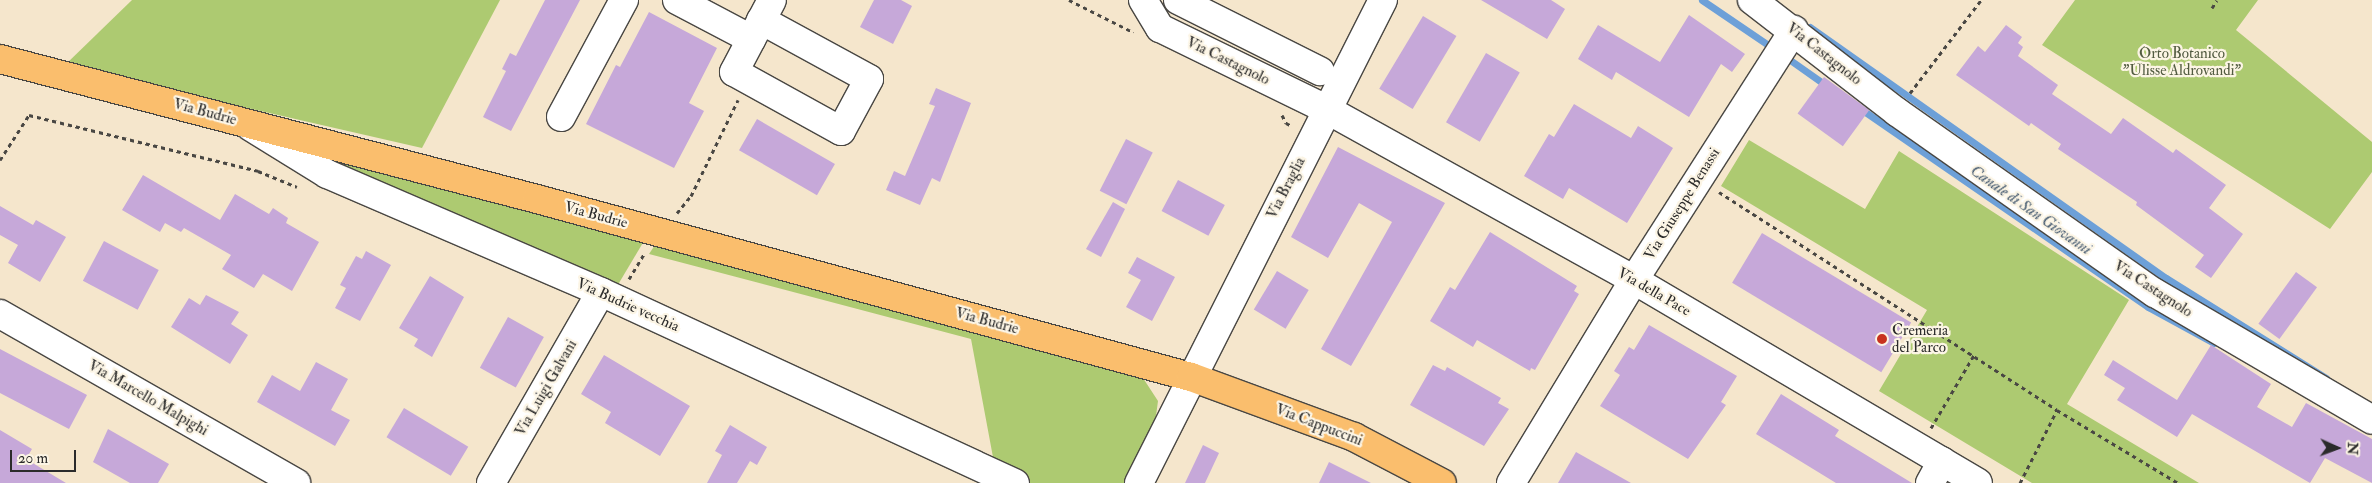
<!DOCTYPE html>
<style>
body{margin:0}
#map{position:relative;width:2372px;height:483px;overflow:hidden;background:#f5e6cc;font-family:"IM FELL Double Pica",serif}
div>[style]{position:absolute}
.green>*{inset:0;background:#adca71}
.stream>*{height:7px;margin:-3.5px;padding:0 3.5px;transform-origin:3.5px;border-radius:3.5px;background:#6da0d8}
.building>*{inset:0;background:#c6a8d9;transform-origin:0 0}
.path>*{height:3px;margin-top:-1.5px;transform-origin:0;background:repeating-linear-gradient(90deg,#494743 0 4px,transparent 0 8px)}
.roads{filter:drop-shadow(1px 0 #494743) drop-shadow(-1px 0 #494743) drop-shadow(0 1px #494743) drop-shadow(0 -1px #494743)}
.minor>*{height:28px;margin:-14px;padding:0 14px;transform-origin:14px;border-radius:14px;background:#fff}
.major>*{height:28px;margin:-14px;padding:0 14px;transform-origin:14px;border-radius:14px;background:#fabe6d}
.dots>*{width:14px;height:14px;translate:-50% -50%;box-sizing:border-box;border:2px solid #fcf5e5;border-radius:50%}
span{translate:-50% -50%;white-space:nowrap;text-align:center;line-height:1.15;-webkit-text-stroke:4.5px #fcf5e5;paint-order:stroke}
.park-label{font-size:15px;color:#525b40}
.street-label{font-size:15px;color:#2b2b2b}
.poi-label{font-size:15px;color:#2b2b2b}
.left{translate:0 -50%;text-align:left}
.water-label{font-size:16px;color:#455a70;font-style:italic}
.north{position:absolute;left:2312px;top:423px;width:50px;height:50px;-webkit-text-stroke:4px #fcf5e5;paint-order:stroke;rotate:92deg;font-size:14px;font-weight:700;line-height:20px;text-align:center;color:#2b2b2b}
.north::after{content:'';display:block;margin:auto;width:18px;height:22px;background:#2b2b2b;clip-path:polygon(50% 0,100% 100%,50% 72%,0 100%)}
.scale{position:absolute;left:10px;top:450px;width:66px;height:22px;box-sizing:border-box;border:2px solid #2b2b2b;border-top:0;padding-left:6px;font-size:15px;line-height:18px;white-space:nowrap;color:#2b2b2b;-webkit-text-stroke:4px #fcf5e5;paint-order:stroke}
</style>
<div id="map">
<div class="green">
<i style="clip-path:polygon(132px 0,500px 0,422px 148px,64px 66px)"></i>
<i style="clip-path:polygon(2075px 0,2258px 0,2236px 30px,2372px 142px,2372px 172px,2330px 229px,2042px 45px)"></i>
<i style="clip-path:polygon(1749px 140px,1865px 209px,1899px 151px,2129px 300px,2067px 404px,2199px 483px,2032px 483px,1879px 391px,1927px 310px,1721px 186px)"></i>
<i style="clip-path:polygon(298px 148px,644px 241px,616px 288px)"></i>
<i style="clip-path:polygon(655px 245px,1143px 378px,1158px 401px,1156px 416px,1125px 483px,1029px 483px,995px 468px,971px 339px,649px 254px)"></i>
</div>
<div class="stream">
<i style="left:1702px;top:0;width:87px;rotate:34.2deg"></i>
<i style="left:1810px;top:27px;width:436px;rotate:35.2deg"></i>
<i style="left:2166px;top:278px;width:189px;rotate:32deg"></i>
<i style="left:1783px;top:55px;width:54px;rotate:35.2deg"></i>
<i style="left:1861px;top:109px;width:349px;rotate:34.6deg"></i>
<i style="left:2148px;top:307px;width:75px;rotate:28.6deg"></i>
</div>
<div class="building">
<i style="clip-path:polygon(545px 0,580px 0,511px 131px,483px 117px,506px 71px,502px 69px,510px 53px,516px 56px)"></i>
<i style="clip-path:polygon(874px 0,901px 0,912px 6px,893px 44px,860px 27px)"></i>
<i style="clip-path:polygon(1481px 0,1551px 0,1565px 9px,1547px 39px)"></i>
<i style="clip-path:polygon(649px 12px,717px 48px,689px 103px,704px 111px,674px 168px,586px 124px,616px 65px,620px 67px)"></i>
<i style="clip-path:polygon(1689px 15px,1745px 54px,1732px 72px,1721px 64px,1689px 117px,1616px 72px,1612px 80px,1578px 59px,1598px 25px,1660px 62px)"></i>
<i style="left:1423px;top:16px;width:39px;height:85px;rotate:31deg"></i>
<i style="clip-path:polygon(2006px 25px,2022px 37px,2018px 43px,2023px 47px,2018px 56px,2058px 85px,2052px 94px,2111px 134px,2123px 118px,2173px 153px,2176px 149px,2226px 185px,2209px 208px,2243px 234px,2211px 278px,2195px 267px,2204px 255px,2136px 205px,2137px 202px,2058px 149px,2061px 144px,2031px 123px,2029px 126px,1956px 75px,1978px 46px,1985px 52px)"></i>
<i style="left:1486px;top:53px;width:39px;height:80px;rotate:30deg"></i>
<i style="left:1824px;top:77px;width:56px;height:45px;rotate:36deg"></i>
<i style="clip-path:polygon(936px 88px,971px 103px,940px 182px,932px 178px,920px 205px,886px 190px,894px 171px,905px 176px,935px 106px,929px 104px)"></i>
<i style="clip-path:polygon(1574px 104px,1631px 138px,1638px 126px,1673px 148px,1627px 223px,1569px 188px,1563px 199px,1524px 176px,1549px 134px,1554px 137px)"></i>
<i style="left:757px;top:119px;width:90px;height:36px;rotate:30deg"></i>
<i style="left:1126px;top:139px;width:30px;height:58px;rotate:27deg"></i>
<i style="clip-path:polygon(1338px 147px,1445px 203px,1351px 366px,1321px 349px,1392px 222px,1359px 203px,1328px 258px,1291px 237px)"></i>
<i style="clip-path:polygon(143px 175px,220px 220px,235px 194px,269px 214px,273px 208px,288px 218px,286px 223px,319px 242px,292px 291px,263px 274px,254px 288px,222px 269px,231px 255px,184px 228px,181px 232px,165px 223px,160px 232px,122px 210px)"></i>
<i style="left:1178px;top:180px;width:53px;height:35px;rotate:28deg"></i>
<i style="clip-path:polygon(1113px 202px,1125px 209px,1101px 257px,1086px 249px)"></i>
<i style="clip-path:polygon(0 206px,33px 225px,36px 220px,66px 237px,40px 282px,8px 263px,18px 245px,0 235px)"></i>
<i style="clip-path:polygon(1490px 232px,1577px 286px,1574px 291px,1579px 294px,1535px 370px,1531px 368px,1530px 371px,1477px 340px,1473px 347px,1430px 321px,1450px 287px,1455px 290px)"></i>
<i style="left:1762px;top:233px;width:174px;height:58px;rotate:31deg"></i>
<i style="left:104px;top:241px;width:62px;height:45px;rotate:28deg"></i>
<i style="clip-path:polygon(366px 251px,391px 265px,360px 321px,335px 308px,346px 288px,340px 285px,356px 256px,362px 259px)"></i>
<i style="clip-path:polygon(1137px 257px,1175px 277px,1152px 321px,1126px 307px,1141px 280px,1128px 273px)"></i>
<i style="left:1277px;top:271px;width:37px;height:45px;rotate:31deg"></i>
<i style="left:2296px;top:272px;width:26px;height:64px;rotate:36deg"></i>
<i style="clip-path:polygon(430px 276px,464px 297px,432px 357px,414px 346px,418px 339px,399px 328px)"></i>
<i style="clip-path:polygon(206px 295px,239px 312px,231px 324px,248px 335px,230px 364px,171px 327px,189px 298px,200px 305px)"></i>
<i style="left:508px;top:317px;width:41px;height:58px;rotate:29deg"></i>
<i style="clip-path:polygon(1649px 325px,1737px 376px,1721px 402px,1726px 405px,1688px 459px,1600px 406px,1620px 375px,1614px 371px,1629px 347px,1634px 350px)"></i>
<i style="clip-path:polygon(2211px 345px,2271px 384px,2257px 407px,2292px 427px,2306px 403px,2372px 439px,2372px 483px,2325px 458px,2310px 483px,2192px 414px,2177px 437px,2117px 400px,2125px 388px,2104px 375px,2113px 360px,2177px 400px)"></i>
<i style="clip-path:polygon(0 349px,87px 395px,69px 429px,0 393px)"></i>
<i style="clip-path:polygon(604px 355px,690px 406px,660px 456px,605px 423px,611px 412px,581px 394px)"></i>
<i style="clip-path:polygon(316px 362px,348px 379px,331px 410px,350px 420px,335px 446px,257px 402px,272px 375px,300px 391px)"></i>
<i style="clip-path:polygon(1433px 365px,1445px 371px,1447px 367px,1501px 398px,1498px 403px,1509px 409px,1484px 446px,1410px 405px)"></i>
<i style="clip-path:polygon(1781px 394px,1839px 430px,1835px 436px,1912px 483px,1836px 483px,1756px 434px)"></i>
<i style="left:404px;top:408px;width:75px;height:34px;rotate:31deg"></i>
<i style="clip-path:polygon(730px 425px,767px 447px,757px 465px,750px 461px,737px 483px,707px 483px,722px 455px,715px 451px)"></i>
<i style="clip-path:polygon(108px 429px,169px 464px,158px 483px,130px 483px,93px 462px)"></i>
<i style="clip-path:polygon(0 430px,32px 449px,26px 459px,66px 483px,0 483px)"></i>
<i style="clip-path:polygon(1203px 445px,1219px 453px,1205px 483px,1185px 483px)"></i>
<i style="clip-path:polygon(1576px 452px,1631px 483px,1558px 483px)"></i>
<i style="clip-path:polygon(1329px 462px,1371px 483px,1319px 483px)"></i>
</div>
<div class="path">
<i style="left:1069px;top:0;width:72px;rotate:26.6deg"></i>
<i style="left:2212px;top:8px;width:9px;rotate:-58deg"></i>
<i style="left:1910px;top:93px;width:117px;rotate:-52.6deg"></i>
<i style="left:1282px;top:115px;width:9px;rotate:63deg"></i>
<i style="left:1286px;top:123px;width:7px;rotate:27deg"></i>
<i style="left:0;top:160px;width:54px;rotate:-57.2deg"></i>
<i style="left:29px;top:115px;width:236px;rotate:13.7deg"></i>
<i style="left:258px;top:171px;width:42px;rotate:22.3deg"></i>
<i style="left:1719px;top:192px;width:402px;rotate:32.8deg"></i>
<i style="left:2057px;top:410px;width:141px;rotate:31.1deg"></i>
<i style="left:677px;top:213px;width:22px;rotate:-51deg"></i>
<i style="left:691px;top:196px;width:107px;rotate:-63.9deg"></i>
<i style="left:629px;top:279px;width:29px;rotate:-59deg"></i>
<i style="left:1931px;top:428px;width:85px;rotate:-59.5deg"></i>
<i style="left:2020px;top:483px;width:82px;rotate:-63.1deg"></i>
</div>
<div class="roads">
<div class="minor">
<i style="left:677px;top:0;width:84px;rotate:27.8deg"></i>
<i style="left:1143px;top:0;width:33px;rotate:59deg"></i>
<i style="left:1160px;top:28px;width:185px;rotate:26deg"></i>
<i style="left:1326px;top:109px;width:352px;rotate:29deg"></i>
<i style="left:1634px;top:280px;width:399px;rotate:30.5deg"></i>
<i style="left:1178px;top:0;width:159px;rotate:26.6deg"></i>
<i style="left:1752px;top:0;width:183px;rotate:37.7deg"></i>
<i style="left:1897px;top:112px;width:315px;rotate:35.1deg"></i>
<i style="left:2155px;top:293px;width:251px;rotate:30.3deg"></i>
<i style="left:761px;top:20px;width:123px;rotate:28.6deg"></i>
<i style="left:869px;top:79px;width:59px;rotate:118.3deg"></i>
<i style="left:841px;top:131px;width:122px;rotate:-151.1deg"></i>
<i style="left:734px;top:72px;width:81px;rotate:-62.2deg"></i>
<i style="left:561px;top:117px;width:133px;rotate:-61.7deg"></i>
<i style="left:251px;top:127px;width:89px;rotate:31.7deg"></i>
<i style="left:327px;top:174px;width:298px;rotate:23.3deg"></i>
<i style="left:601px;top:292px;width:456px;rotate:24.8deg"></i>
<i style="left:0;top:314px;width:341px;rotate:29.7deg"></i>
<i style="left:491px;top:483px;width:220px;rotate:-60.1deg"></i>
<i style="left:1139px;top:483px;width:541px;rotate:-63.2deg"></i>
<i style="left:1511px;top:483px;width:237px;rotate:-58.8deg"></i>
<i style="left:1634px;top:280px;width:297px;rotate:-57.4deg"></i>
<i style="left:1930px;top:483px;width:25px;rotate:-61deg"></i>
</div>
<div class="major">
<i style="left:0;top:59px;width:555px;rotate:14.61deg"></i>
<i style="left:537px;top:199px;width:678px;rotate:15.23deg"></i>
<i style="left:1191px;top:377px;width:174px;rotate:20.2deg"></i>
<i style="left:1354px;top:437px;width:99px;rotate:27.6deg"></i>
</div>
</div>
<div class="dots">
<i style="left:1882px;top:339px;background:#c8321e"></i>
</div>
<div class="park-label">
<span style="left:2182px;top:62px">Orto Botanico<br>"Ulisse Aldrovandi"</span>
</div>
<div class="street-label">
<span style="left:1824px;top:54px;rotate:38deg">Via Castagnolo</span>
<span style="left:1228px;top:61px;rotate:26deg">Via Castagnolo</span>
<span style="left:205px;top:112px;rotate:15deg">Via Budrie</span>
<span style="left:1286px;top:188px;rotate:-63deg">Via Braglia</span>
<span style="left:1682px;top:204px;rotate:-58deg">Via Giuseppe Benassi</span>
<span style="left:596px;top:215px;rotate:15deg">Via Budrie</span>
<span style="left:2153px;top:289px;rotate:33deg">Via Castagnolo</span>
<span style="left:1654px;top:292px;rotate:30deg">Via della Pace</span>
<span style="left:628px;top:305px;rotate:24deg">Via Budrie vecchia</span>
<span style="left:987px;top:321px;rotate:15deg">Via Budrie</span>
<span style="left:546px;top:388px;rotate:-60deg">Via Luigi Galvani</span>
<span style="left:148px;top:398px;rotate:30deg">Via Marcello Malpighi</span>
<span style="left:1319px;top:425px;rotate:21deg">Via Cappuccini</span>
</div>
<div class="poi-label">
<span class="left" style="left:1892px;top:339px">Cremeria<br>del Parco</span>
</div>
<div class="water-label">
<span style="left:2031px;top:210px;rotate:35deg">Canale di San Giovanni</span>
</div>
<div class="north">N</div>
<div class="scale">20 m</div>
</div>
